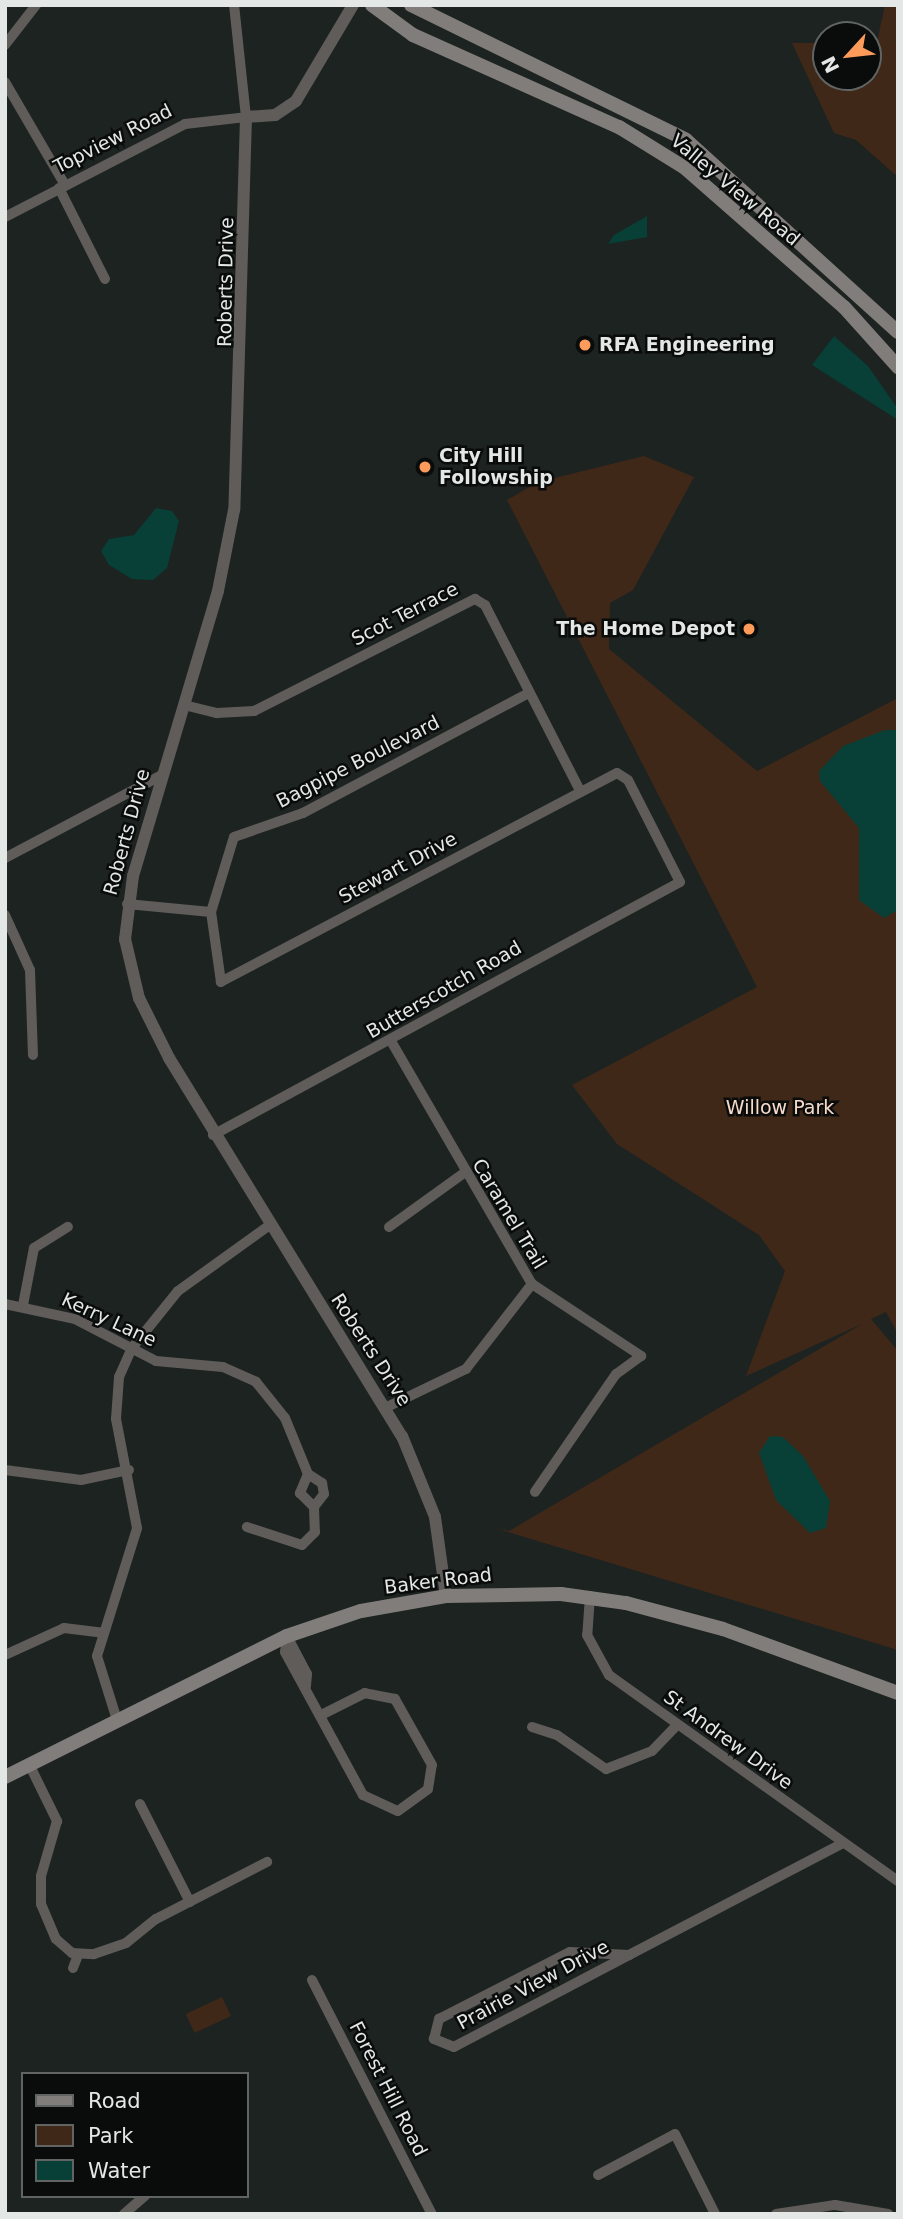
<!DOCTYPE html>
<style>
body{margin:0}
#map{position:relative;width:903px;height:2219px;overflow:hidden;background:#1c2321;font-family:"DejaVu Sans",sans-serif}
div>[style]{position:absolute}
.green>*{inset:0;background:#402819;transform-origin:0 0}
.water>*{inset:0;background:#083f36}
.minor>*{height:10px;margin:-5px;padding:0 5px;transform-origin:5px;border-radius:5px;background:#5f5c5a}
.tertiary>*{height:12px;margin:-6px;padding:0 6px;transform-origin:6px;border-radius:6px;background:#5f5c5a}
.secondary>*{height:14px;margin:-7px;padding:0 7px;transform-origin:7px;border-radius:7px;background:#817d7a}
.dots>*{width:19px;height:19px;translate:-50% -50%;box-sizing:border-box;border:4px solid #090c0b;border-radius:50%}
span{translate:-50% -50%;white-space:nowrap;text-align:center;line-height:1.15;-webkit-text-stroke:5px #090c0b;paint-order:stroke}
.street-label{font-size:19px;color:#e3e7e6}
.poi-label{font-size:19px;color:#e3e7e6;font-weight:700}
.left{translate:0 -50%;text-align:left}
.right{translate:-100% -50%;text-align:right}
.park-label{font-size:19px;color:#f8daca}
.frame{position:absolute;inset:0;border:7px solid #e3e7e6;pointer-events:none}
.legend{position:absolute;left:21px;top:2072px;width:228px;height:126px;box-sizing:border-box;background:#090c0b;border:2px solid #606463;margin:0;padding:9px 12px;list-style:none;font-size:21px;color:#e3e7e6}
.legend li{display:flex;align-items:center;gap:14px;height:35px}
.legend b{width:35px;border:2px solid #606463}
.north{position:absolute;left:812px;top:21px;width:70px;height:70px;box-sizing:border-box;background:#090c0b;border:2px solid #606463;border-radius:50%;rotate:243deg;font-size:19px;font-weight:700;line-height:28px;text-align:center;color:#e3e7e6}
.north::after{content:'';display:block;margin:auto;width:24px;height:32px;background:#ff9b5a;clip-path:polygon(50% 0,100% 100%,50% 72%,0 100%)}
</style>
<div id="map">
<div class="green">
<i style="clip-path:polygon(885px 5px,898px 5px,898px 177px,856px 140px,834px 133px,792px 43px,826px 43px,826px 77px,868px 77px,868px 43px,877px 42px)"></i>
<i style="clip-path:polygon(644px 456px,694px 477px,633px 590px,610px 603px,609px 649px,757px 771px,898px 698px,898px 1334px,886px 1312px,871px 1319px,898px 1351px,898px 1650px,495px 1528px,509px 1531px,862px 1324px,746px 1376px,785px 1271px,759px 1235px,617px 1144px,572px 1085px,757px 987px,507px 500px,538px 482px)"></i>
<i style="left:222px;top:1997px;width:21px;height:40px;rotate:65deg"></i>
</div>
<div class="water">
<i style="clip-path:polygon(647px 216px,647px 237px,608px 244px,614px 235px)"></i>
<i style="clip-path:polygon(834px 336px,868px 366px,898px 409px,898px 420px,812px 365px)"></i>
<i style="clip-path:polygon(156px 508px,172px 511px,179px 521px,167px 568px,153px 580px,132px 579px,109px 565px,101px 551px,109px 539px,134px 535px)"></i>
<i style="clip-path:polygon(885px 730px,896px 730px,898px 748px,898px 910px,884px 918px,859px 900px,859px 828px,820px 781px,819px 771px,843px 746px)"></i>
<i style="clip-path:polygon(770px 1436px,783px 1437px,803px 1456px,830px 1501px,826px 1528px,810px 1533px,776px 1500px,759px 1453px)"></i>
</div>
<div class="minor">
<i style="left:5px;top:45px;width:51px;rotate:-52.2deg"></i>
<i style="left:5px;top:82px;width:119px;rotate:59.8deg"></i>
<i style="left:59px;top:188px;width:102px;rotate:63.2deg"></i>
<i style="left:5px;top:217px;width:203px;rotate:-27.3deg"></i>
<i style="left:185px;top:124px;width:61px;rotate:-6.5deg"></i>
<i style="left:246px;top:117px;width:113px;rotate:-96.1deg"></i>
<i style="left:184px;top:705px;width:34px;rotate:14deg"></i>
<i style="left:217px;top:713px;width:37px;rotate:-3deg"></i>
<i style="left:254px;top:711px;width:248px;rotate:-26.9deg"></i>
<i style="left:475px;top:599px;width:12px;rotate:31deg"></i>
<i style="left:485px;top:605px;width:209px;rotate:62.9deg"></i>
<i style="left:5px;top:858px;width:178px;rotate:-27.9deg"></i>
<i style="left:127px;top:904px;width:84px;rotate:5.4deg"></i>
<i style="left:5px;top:915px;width:60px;rotate:65.6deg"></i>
<i style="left:30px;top:970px;width:85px;rotate:88deg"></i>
<i style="left:391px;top:1041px;width:281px;rotate:59.9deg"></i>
<i style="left:532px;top:1284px;width:131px;rotate:33.4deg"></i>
<i style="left:641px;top:1356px;width:31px;rotate:144deg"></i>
<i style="left:616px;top:1374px;width:143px;rotate:124.5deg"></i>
<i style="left:213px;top:1135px;width:531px;rotate:-28.45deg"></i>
<i style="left:680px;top:882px;width:114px;rotate:-117deg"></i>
<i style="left:628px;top:780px;width:13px;rotate:-148deg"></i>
<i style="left:617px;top:773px;width:448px;rotate:152.2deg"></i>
<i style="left:221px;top:982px;width:71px;rotate:-98.1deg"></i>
<i style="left:211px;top:912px;width:78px;rotate:-73deg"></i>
<i style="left:234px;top:837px;width:73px;rotate:-19.2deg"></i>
<i style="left:303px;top:813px;width:256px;rotate:-28deg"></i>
<i style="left:389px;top:1227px;width:92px;rotate:-35.8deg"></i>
<i style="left:5px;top:1304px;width:72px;rotate:12.1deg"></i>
<i style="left:75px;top:1319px;width:91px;rotate:27.4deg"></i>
<i style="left:156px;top:1361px;width:67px;rotate:5.1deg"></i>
<i style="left:223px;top:1367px;width:36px;rotate:24deg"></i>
<i style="left:256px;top:1382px;width:46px;rotate:51.1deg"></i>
<i style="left:285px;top:1418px;width:61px;rotate:67.7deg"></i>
<i style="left:308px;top:1474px;width:17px;rotate:33deg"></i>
<i style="left:322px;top:1483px;width:11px;rotate:80deg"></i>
<i style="left:324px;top:1494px;width:16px;rotate:128deg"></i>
<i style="left:314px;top:1507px;width:25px;rotate:88deg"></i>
<i style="left:315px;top:1532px;width:18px;rotate:135deg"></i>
<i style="left:302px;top:1545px;width:58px;rotate:-161.9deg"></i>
<i style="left:23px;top:1305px;width:58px;rotate:-79.1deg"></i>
<i style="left:34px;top:1248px;width:40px;rotate:-32deg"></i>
<i style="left:387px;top:1407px;width:88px;rotate:-25.7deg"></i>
<i style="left:466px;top:1369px;width:108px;rotate:-52.2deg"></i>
<i style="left:5px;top:1470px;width:77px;rotate:7.5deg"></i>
<i style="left:81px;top:1480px;width:49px;rotate:-11.8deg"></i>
<i style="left:308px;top:1474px;width:21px;rotate:113deg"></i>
<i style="left:300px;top:1493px;width:20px;rotate:45deg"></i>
<i style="left:590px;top:1596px;width:39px;rotate:94deg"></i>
<i style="left:587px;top:1635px;width:46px;rotate:61.2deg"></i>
<i style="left:609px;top:1675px;width:355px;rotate:35.5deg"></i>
<i style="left:287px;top:1636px;width:16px;rotate:97deg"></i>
<i style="left:285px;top:1652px;width:163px;rotate:61.4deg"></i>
<i style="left:363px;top:1795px;width:38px;rotate:25deg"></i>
<i style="left:398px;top:1811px;width:37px;rotate:-36deg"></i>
<i style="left:428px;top:1789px;width:24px;rotate:-81deg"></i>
<i style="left:432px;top:1765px;width:76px;rotate:-119.3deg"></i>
<i style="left:395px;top:1699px;width:31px;rotate:-169deg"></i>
<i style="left:365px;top:1693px;width:49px;rotate:153.4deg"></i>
<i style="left:287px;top:1636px;width:43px;rotate:62.2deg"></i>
<i style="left:307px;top:1674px;width:12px;rotate:95deg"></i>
<i style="left:5px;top:1655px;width:65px;rotate:-24.6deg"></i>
<i style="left:64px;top:1628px;width:39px;rotate:7deg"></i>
<i style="left:117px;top:1720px;width:67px;rotate:-107.4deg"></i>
<i style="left:97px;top:1656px;width:134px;rotate:-72.6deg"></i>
<i style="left:137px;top:1528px;width:111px;rotate:-100.9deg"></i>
<i style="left:116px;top:1419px;width:42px;rotate:-85.9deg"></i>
<i style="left:119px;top:1377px;width:32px;rotate:-66deg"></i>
<i style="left:132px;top:1348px;width:73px;rotate:-51.1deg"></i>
<i style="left:178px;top:1291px;width:110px;rotate:-35.7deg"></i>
<i style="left:532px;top:1727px;width:26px;rotate:18deg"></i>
<i style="left:557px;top:1735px;width:60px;rotate:34.8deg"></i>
<i style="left:606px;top:1769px;width:49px;rotate:-21.4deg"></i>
<i style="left:652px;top:1751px;width:35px;rotate:-46deg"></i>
<i style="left:29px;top:1764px;width:64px;rotate:63.8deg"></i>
<i style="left:57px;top:1821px;width:57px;rotate:106.2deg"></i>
<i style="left:41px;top:1876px;width:28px;rotate:90deg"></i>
<i style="left:41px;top:1904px;width:38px;rotate:67deg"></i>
<i style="left:56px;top:1939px;width:21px;rotate:41deg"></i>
<i style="left:72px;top:1953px;width:22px;rotate:3deg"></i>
<i style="left:94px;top:1954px;width:34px;rotate:-19deg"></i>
<i style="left:126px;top:1943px;width:38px;rotate:-39deg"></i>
<i style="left:156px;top:1919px;width:125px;rotate:-27.2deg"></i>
<i style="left:140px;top:1804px;width:110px;rotate:63deg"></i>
<i style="left:629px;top:1955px;width:198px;rotate:152.3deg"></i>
<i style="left:454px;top:2047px;width:22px;rotate:-158deg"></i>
<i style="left:434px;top:2039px;width:21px;rotate:-76deg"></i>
<i style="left:439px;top:2019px;width:147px;rotate:-27.1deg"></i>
<i style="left:570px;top:1952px;width:59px;rotate:2.9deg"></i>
<i style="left:629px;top:1955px;width:242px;rotate:-27.6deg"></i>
<i style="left:73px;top:1968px;width:14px;rotate:-69deg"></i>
<i style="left:312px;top:1980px;width:263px;rotate:62.9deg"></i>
<i style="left:598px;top:2175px;width:87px;rotate:-28deg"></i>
<i style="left:675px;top:2134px;width:89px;rotate:63.4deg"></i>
<i style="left:124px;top:2214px;width:28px;rotate:-41deg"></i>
<i style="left:776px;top:2214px;width:60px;rotate:-8.7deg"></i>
<i style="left:835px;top:2205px;width:54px;rotate:9.6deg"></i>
</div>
<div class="tertiary">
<i style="left:353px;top:5px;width:112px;rotate:120.7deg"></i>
<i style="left:296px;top:101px;width:25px;rotate:146deg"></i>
<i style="left:275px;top:115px;width:29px;rotate:176deg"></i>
<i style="left:246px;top:117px;width:393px;rotate:91.7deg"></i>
<i style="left:234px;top:510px;width:83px;rotate:101.2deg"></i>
<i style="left:218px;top:591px;width:297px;rotate:106.6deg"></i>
<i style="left:133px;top:876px;width:64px;rotate:97.2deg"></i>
<i style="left:125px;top:939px;width:61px;rotate:76.7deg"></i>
<i style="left:139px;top:998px;width:67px;rotate:63.4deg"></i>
<i style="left:169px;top:1058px;width:444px;rotate:58.4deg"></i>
<i style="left:402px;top:1436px;width:87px;rotate:67.8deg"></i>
<i style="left:435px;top:1517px;width:80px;rotate:82.1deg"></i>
</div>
<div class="secondary">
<i style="left:372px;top:5px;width:51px;rotate:36.2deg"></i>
<i style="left:413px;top:35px;width:226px;rotate:24.1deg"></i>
<i style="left:619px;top:127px;width:78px;rotate:31.8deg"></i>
<i style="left:685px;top:168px;width:211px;rotate:41.2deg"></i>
<i style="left:844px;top:307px;width:81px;rotate:48deg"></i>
<i style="left:411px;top:5px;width:306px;rotate:26.1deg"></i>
<i style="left:686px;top:140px;width:286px;rotate:42.2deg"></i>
<i style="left:5px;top:1777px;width:315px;rotate:-26.6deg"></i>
<i style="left:287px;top:1636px;width:78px;rotate:-18.7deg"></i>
<i style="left:361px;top:1611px;width:86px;rotate:-10deg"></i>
<i style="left:446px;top:1596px;width:115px;rotate:-1deg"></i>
<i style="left:561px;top:1594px;width:66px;rotate:7.9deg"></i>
<i style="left:626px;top:1603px;width:100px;rotate:15deg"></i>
<i style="left:723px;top:1629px;width:186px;rotate:20.1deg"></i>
</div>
<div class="dots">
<i style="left:585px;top:345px;background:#ff9b5a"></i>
<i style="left:425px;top:467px;background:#ff9b5a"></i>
<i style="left:749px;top:629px;background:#ff9b5a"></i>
</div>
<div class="street-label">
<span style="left:113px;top:139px;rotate:-27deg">Topview Road</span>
<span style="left:735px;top:190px;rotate:40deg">Valley View Road</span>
<span style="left:226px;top:282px;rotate:-89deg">Roberts Drive</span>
<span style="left:405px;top:614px;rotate:-27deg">Scot Terrace</span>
<span style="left:358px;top:762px;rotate:-27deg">Bagpipe Boulevard</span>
<span style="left:127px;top:832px;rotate:-75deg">Roberts Drive</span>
<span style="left:398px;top:868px;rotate:-28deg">Stewart Drive</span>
<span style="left:444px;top:990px;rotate:-30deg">Butterscotch Road</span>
<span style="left:509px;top:1214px;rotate:59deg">Caramel Trail</span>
<span style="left:109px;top:1320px;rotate:25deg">Kerry Lane</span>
<span style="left:371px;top:1350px;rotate:57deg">Roberts Drive</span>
<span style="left:438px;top:1581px;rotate:-7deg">Baker Road</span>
<span style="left:728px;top:1740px;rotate:36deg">St Andrew Drive</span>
<span style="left:533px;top:1985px;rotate:-28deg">Prairie View Drive</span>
<span style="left:388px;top:2089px;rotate:63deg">Forest Hill Road</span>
</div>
<div class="poi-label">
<span class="left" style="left:599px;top:345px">RFA Engineering</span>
<span class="left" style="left:439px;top:467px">City Hill<br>Followship</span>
<span class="right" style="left:735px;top:629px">The Home Depot</span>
</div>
<div class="park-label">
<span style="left:780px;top:1108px">Willow Park</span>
</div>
<div class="frame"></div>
<ul class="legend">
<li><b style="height:9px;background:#817d7a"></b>Road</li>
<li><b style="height:19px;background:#402819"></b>Park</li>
<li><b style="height:19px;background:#083f36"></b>Water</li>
</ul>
<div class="north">N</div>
</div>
